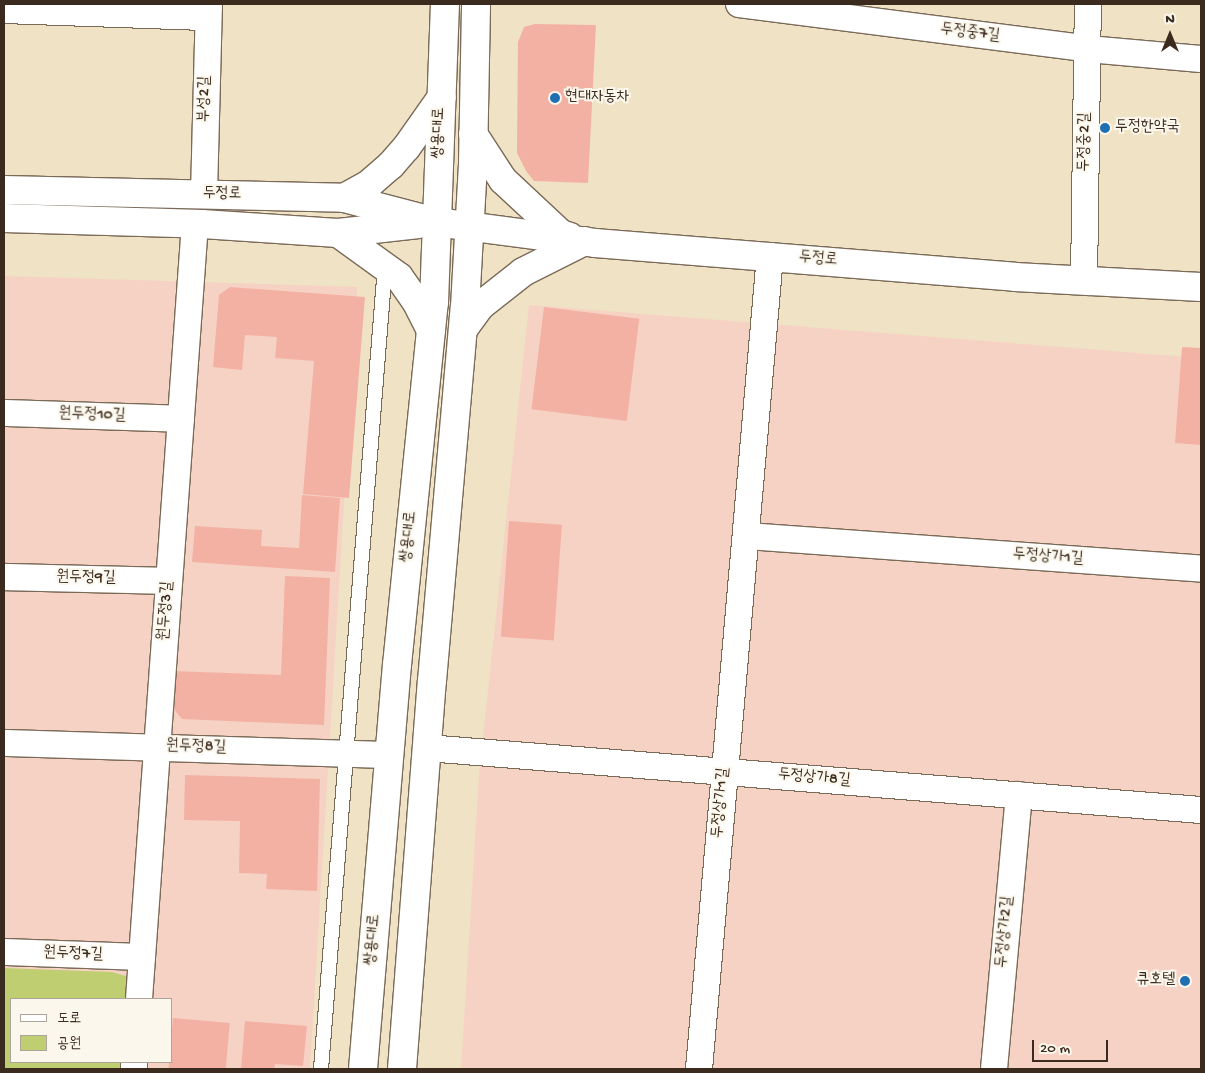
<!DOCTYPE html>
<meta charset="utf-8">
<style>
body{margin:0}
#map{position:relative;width:1205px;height:1073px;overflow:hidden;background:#f0e2c4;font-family:"Gochi Hand","Poor Story",sans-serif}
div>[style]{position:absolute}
.built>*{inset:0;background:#f6d2c4}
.green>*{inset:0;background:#bfce70}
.building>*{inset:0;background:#f3b1a4;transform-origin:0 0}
.roads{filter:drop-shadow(1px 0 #7a6a58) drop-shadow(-1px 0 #7a6a58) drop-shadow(0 1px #7a6a58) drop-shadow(0 -1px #7a6a58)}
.lane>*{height:14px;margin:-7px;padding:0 7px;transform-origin:7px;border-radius:7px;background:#fff}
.street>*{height:26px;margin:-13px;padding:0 13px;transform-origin:13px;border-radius:13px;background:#fff}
.secondary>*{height:28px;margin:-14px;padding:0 14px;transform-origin:14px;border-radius:14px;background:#fff}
.dots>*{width:14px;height:14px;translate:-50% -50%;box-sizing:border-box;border:2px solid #fbf7ec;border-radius:50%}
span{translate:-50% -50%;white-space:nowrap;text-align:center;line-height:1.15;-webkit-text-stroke:4px #fbf7ec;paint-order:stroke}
.street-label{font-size:16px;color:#3b2a1e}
.poi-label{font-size:16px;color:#3b2a1e}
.left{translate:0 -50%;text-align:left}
.right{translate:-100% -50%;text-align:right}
.frame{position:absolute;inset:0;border:5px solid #3b2a1e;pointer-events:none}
.legend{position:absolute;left:10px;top:998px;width:162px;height:65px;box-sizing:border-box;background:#fbf7ec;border:1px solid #aea59a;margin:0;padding:6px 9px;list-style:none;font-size:15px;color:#3b2a1e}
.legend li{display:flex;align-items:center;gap:10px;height:25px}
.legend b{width:25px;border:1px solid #aea59a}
.north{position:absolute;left:1145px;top:10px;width:50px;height:50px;-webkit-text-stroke:4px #fbf7ec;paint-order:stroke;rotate:0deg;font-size:14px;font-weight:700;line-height:20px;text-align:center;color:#3b2a1e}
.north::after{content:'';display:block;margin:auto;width:18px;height:22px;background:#3b2a1e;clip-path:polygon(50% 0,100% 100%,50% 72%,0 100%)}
.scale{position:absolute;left:1032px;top:1040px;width:76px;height:22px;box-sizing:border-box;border:2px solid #3b2a1e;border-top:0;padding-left:6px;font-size:15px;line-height:18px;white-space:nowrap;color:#3b2a1e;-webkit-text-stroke:4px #fbf7ec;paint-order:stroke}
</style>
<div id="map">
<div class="built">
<i style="clip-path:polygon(evenodd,4px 276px,357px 287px,310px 1069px,4px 1069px,4px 276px,11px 999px,171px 999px,171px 1062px,11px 1062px,11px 999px)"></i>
<i style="clip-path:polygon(529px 305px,1201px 358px,1201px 1069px,461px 1069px,479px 775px)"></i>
</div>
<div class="green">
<i style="clip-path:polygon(4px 968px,112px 972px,136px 979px,139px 999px,11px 999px,11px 1062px,134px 1062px,133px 1069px,4px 1069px)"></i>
</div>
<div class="building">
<i style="clip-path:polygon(535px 24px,596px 25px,588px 183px,534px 181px,526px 171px,517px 153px,518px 42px,524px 27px)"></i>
<i style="clip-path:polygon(230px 287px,365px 297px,349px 498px,303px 494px,314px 361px,275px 358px,277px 337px,245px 335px,242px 370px,213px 367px,219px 295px)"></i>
<i style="left:544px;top:307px;width:96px;height:103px;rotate:7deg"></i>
<i style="clip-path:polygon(1182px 347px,1201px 348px,1201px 445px,1175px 443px)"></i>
<i style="clip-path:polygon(302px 495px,340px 498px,335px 572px,192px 562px,195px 526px,262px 530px,261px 546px,299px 548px)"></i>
<i style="left:509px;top:521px;width:53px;height:116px;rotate:4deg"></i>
<i style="clip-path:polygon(285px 576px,330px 578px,324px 725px,182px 719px,171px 706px,172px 671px,281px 675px)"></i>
<i style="clip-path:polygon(185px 775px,320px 779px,317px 891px,266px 889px,267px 874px,239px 873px,240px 821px,184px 820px)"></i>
<i style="left:173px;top:1018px;width:57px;height:51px;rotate:5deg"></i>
<i style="clip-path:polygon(245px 1021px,307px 1026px,303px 1066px,275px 1064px,274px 1069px,241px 1069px)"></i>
</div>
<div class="roads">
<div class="lane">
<i style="left:321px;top:1069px;width:806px;rotate:-85.44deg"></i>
</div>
<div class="street">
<i style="left:739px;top:4px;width:352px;rotate:7.3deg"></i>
<i style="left:1088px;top:49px;width:113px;rotate:5.1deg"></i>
<i style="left:4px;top:10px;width:204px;rotate:2deg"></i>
<i style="left:204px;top:194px;width:190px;rotate:-88.5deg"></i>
<i style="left:1084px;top:281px;width:277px;rotate:-89.2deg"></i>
<i style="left:4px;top:413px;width:177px;rotate:1.9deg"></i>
<i style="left:746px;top:536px;width:456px;rotate:4.1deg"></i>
<i style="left:4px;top:577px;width:165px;rotate:1.4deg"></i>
<i style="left:4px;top:743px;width:385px;rotate:1.8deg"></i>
<i style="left:427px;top:748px;width:776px;rotate:4.58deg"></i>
<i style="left:4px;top:952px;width:138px;rotate:2.1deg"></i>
<i style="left:139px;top:999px;width:777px;rotate:-85.87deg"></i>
<i style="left:134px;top:1069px;width:7px;rotate:-90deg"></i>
<i style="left:699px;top:1069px;width:816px;rotate:-85.01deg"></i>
<i style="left:994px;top:1069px;width:275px;rotate:-84.8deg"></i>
</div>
<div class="secondary">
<i style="left:473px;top:134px;width:55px;rotate:56.9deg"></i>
<i style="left:503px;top:180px;width:79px;rotate:43deg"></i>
<i style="left:561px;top:234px;width:9px;rotate:18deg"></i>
<i style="left:4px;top:190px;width:340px;rotate:1.3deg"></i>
<i style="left:344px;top:198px;width:95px;rotate:14.6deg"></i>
<i style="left:436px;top:222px;width:160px;rotate:7.5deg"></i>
<i style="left:595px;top:243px;width:421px;rotate:4.6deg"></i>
<i style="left:1015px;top:277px;width:186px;rotate:3.1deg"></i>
<i style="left:344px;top:198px;width:29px;rotate:-29deg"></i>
<i style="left:369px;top:184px;width:29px;rotate:-41deg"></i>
<i style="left:391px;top:165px;width:23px;rotate:-49deg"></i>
<i style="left:406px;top:148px;width:62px;rotate:-54.8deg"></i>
<i style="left:4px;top:218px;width:198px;rotate:1.7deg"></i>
<i style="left:202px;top:224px;width:136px;rotate:3.8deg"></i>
<i style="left:338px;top:233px;width:81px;rotate:-6.3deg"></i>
<i style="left:338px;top:233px;width:75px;rotate:35.8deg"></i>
<i style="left:399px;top:277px;width:29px;rotate:55deg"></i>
<i style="left:416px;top:301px;width:33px;rotate:63deg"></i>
<i style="left:464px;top:328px;width:27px;rotate:-54deg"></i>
<i style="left:480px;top:306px;width:55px;rotate:-38.3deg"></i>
<i style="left:523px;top:272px;width:69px;rotate:-26.6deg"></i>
<i style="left:363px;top:1069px;width:405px;rotate:-85.2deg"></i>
<i style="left:397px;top:665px;width:364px;rotate:-84.2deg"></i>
<i style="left:434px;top:303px;width:299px;rotate:-87.9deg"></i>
<i style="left:402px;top:1069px;width:389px;rotate:-85.6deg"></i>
<i style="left:432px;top:681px;width:375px;rotate:-85deg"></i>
<i style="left:465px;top:307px;width:144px;rotate:-86.8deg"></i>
<i style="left:473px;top:163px;width:159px;rotate:-88.9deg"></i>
</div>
</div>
<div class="dots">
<i style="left:555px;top:98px;background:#1f6fb2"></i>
<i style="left:1105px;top:128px;background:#1f6fb2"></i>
<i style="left:1185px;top:981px;background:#1f6fb2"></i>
</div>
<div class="street-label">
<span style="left:970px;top:34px;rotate:7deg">두정중7길</span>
<span style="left:206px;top:99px;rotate:-89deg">부성2길</span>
<span style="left:440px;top:133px;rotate:-88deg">쌍용대로</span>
<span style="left:1086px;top:142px;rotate:-89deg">두정중2길</span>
<span style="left:222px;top:195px;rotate:1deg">두정로</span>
<span style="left:818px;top:260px;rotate:5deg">두정로</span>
<span style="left:92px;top:416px;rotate:2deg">원두정10길</span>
<span style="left:410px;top:537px;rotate:-84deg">쌍용대로</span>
<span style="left:1048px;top:558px;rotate:4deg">두정상가1길</span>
<span style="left:86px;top:579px;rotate:1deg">원두정9길</span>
<span style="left:167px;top:611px;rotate:-86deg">원두정3길</span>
<span style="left:196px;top:748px;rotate:2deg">원두정8길</span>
<span style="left:814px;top:779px;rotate:5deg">두정상가8길</span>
<span style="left:722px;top:803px;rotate:-85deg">두정상가1길</span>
<span style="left:1006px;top:932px;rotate:-85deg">두정상가2길</span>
<span style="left:374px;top:940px;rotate:-85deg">쌍용대로</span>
<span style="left:73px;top:955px;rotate:2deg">원두정7길</span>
</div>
<div class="poi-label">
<span class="left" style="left:565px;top:98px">현대자동차</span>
<span class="left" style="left:1115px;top:128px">두정한약국</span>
<span class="right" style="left:1175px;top:981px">큐호텔</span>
</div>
<div class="frame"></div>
<ul class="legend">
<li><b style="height:6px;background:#fff"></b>도로</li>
<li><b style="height:14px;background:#bfce70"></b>공원</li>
</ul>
<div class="north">N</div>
<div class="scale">20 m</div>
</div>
